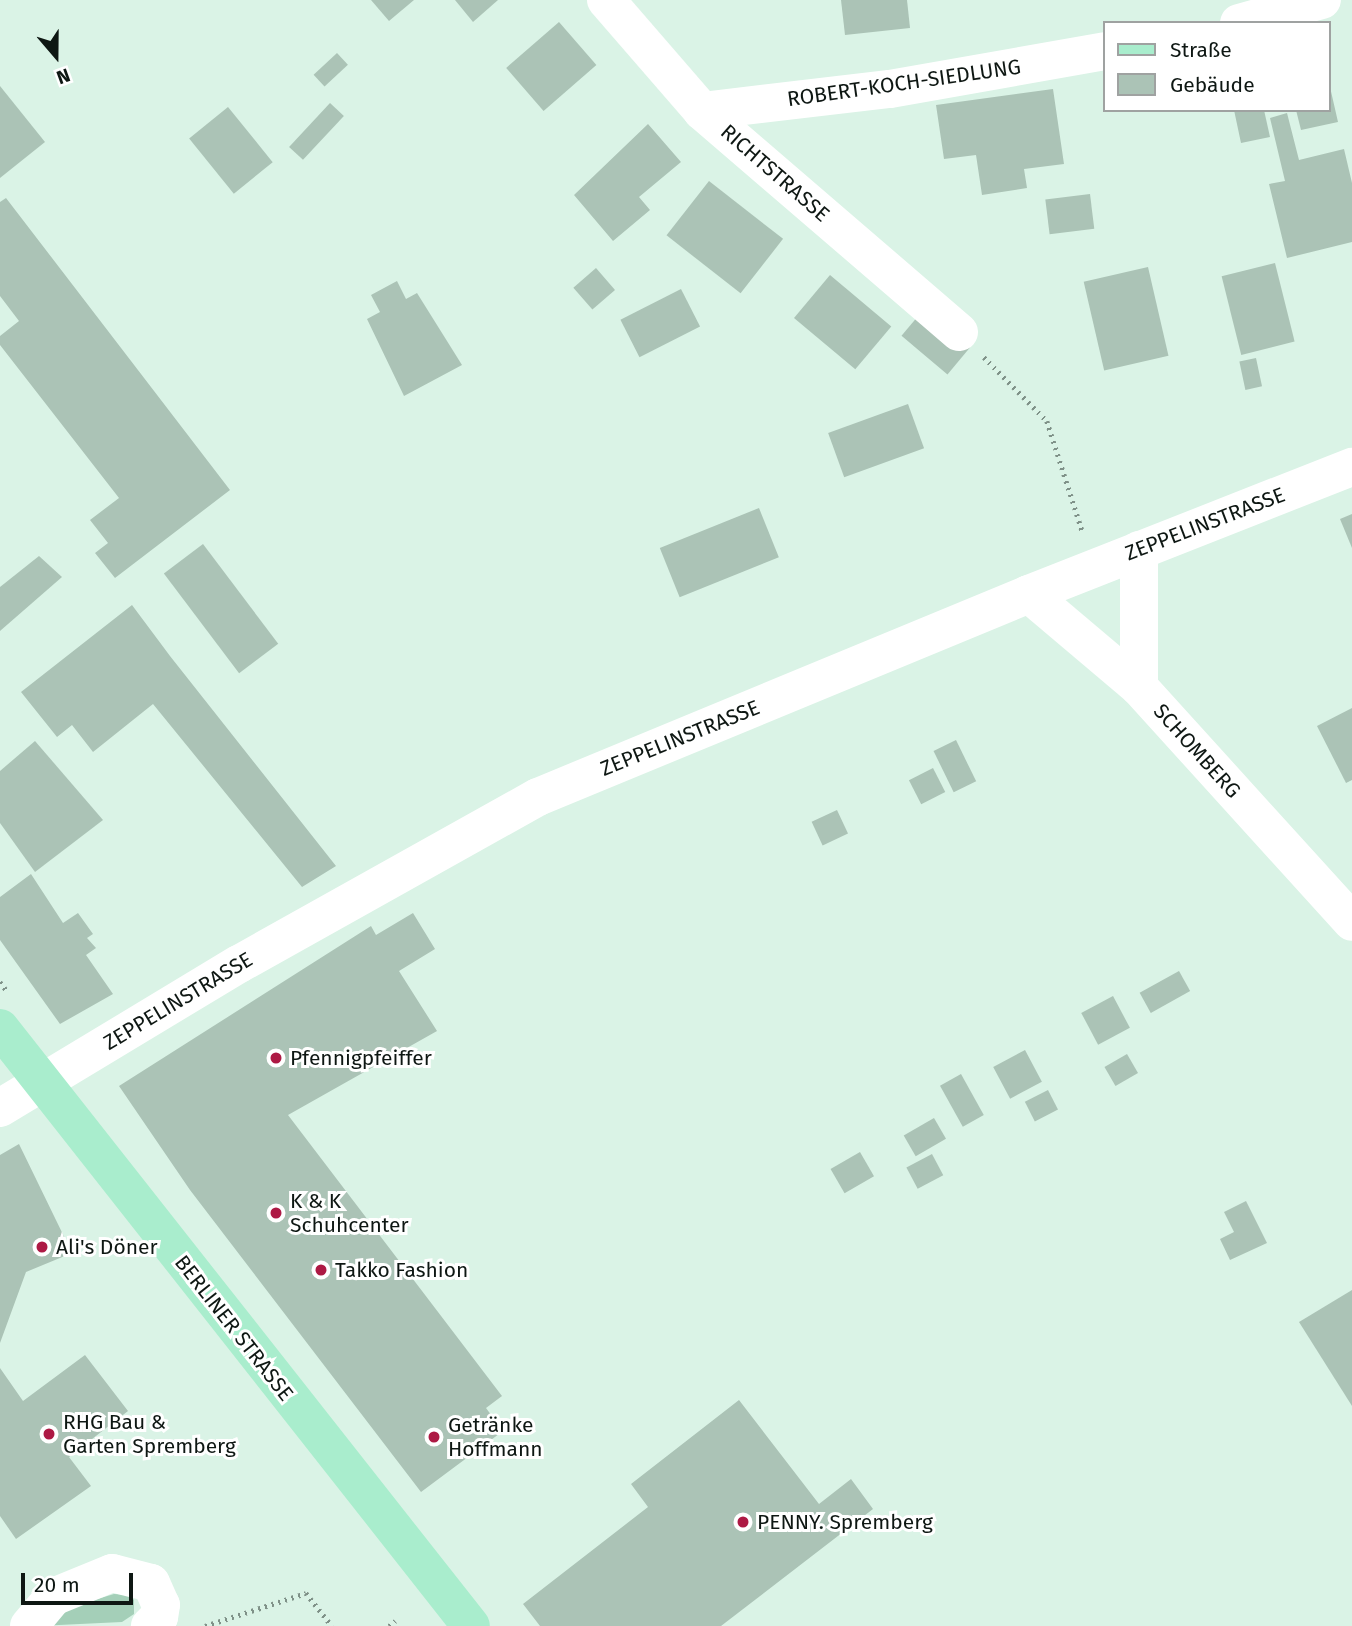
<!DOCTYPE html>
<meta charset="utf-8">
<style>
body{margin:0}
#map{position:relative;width:1352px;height:1626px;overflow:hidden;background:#daf3e6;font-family:"Fira Sans",sans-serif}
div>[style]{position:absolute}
.green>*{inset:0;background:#a4cfb8}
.building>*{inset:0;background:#abc3b6;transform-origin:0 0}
.path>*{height:4.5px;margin-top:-2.25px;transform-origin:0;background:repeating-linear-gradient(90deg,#7f9188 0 2px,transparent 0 7px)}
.minor>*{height:38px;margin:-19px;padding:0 19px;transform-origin:19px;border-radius:19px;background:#fff}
.major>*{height:38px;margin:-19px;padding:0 19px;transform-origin:19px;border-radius:19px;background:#a9edcd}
.dots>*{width:19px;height:19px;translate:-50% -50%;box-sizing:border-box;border:4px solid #fff;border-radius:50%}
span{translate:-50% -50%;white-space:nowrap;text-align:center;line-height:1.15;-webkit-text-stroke:6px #fff;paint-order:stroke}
.street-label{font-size:21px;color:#0e1713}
.poi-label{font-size:21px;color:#0e1713}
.left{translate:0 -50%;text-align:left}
.legend{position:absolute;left:1103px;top:21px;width:228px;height:91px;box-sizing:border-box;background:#fff;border:2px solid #9fa2a1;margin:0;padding:9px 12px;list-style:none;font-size:21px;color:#0e1713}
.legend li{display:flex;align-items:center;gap:14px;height:35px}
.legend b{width:35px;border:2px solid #9fa2a1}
.north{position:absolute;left:21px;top:21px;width:70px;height:70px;-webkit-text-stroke:5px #fff;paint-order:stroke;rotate:160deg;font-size:19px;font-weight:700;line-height:28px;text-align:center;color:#0e1713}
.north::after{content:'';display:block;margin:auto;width:24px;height:32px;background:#0e1713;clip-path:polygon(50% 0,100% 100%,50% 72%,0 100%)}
.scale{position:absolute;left:21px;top:1573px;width:112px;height:32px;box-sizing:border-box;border:4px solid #0e1713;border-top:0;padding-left:9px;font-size:21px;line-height:24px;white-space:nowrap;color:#0e1713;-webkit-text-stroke:5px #fff;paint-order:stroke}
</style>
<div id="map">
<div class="green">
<i style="clip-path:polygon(114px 1594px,129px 1595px,134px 1600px,134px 1614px,122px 1622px,38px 1626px,48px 1614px)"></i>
</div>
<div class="building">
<i style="clip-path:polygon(371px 0,414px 0,389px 21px)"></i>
<i style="clip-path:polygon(455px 0,498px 0,473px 22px)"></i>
<i style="clip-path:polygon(841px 0,907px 0,910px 28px,845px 35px)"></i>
<i style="left:559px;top:22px;width:57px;height:70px;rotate:49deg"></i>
<i style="left:337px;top:53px;width:16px;height:32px;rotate:47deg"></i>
<i style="clip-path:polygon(0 86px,45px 142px,0 178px)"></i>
<i style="clip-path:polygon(1330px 87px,1338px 122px,1301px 130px,1296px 110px,1329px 110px)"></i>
<i style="clip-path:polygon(1053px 89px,1064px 164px,1024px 169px,1027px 188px,982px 195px,976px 155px,944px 159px,936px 105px)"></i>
<i style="left:330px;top:103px;width:19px;height:60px;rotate:43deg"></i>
<i style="left:228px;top:107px;width:71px;height:50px;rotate:51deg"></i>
<i style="clip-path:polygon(1234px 110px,1264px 110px,1270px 137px,1241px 143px)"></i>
<i style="clip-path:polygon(1287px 113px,1299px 160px,1344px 149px,1352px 183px,1352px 242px,1287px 258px,1269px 184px,1285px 181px,1270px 118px)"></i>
<i style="clip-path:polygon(648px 124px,681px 162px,639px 197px,650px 210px,613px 241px,574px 195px)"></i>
<i style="left:709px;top:181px;width:94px;height:69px;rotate:38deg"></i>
<i style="left:1090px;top:194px;width:35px;height:45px;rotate:83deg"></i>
<i style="clip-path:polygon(6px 198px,230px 490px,115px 578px,95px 553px,108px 543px,90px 520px,119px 498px,0 345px,0 336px,19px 321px,0 296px,0 202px)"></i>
<i style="left:1275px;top:263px;width:81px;height:55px;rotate:76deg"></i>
<i style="left:1148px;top:267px;width:91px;height:66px;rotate:77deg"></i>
<i style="left:596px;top:268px;width:29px;height:30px;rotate:49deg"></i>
<i style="left:830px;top:275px;width:80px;height:56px;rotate:40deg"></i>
<i style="clip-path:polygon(397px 281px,406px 299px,417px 293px,462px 365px,404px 396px,367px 319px,380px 312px,371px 295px)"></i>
<i style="left:681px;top:289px;width:42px;height:68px;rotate:63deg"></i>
<i style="left:924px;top:309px;width:60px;height:35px;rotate:40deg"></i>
<i style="left:1256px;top:358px;width:29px;height:17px;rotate:78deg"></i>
<i style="left:908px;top:404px;width:47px;height:85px;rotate:70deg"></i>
<i style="left:759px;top:508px;width:53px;height:107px;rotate:68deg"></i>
<i style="clip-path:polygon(1352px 514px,1352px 548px,1340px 519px)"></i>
<i style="left:203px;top:544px;width:125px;height:49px;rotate:53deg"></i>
<i style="clip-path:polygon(39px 556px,62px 577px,0 631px,0 587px)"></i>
<i style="clip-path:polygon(132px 605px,170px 656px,336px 866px,302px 887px,153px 704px,93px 752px,72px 725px,57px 737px,21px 692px)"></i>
<i style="clip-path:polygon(1352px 708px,1352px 780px,1346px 783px,1317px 726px)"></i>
<i style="left:956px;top:740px;width:46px;height:25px;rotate:64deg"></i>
<i style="clip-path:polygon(35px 741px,103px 820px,35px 872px,0 823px,0 771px)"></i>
<i style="left:933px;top:768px;width:27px;height:27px;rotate:63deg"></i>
<i style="left:837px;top:810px;width:26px;height:28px;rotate:65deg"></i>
<i style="clip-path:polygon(31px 874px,63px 923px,78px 913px,93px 934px,87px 938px,96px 948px,86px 955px,113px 994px,60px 1024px,0 940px,0 897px)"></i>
<i style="clip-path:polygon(413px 913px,435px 949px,399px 971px,437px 1031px,288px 1115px,502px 1396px,486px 1408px,503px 1431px,421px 1492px,190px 1190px,119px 1086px,371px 926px,376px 935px)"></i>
<i style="left:1179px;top:971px;width:23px;height:45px;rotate:61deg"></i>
<i style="left:1113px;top:996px;width:36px;height:36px;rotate:62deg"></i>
<i style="left:1025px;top:1050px;width:36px;height:36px;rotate:62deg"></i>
<i style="left:1127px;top:1054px;width:22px;height:26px;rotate:60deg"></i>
<i style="left:961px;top:1074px;width:47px;height:24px;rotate:61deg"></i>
<i style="left:1048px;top:1090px;width:22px;height:26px;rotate:63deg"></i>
<i style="left:934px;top:1118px;width:24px;height:35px;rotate:60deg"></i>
<i style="clip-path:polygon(19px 1144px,72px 1253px,26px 1272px,0 1343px,0 1155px)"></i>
<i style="left:860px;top:1152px;width:28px;height:34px;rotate:60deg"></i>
<i style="left:932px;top:1154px;width:24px;height:29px;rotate:62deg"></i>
<i style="clip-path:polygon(1246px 1201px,1267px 1243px,1230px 1260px,1220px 1239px,1234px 1232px,1224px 1212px)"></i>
<i style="clip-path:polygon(1352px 1290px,1352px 1406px,1299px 1322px)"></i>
<i style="clip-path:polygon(85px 1355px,128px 1411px,69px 1457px,91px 1486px,16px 1539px,0 1516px,0 1368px,23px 1401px)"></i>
<i style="clip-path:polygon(739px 1400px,819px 1504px,851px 1479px,873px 1509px,721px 1626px,540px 1626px,523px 1604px,648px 1507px,631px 1484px)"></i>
</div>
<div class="path">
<i style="left:984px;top:357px;width:90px;rotate:45.5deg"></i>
<i style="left:1047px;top:421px;width:118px;rotate:72.2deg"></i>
<i style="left:0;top:982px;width:11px;rotate:52deg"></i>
<i style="left:205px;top:1626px;width:106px;rotate:-18.1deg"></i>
<i style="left:306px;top:1593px;width:42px;rotate:51.8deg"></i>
<i style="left:389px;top:1626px;width:8px;rotate:-40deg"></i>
</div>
<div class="minor">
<i style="left:606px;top:0;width:147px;rotate:49.1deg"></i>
<i style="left:702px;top:111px;width:339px;rotate:40.7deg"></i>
<i style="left:1239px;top:23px;width:86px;rotate:-15.5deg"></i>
<i style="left:702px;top:111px;width:189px;rotate:-6.7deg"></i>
<i style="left:890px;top:89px;width:218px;rotate:-10deg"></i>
<i style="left:1139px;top:550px;width:137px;rotate:90deg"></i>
<i style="left:1029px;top:594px;width:144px;rotate:40.2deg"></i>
<i style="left:1139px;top:687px;width:317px;rotate:47.8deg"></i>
<i style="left:0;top:1108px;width:279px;rotate:-31.1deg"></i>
<i style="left:239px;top:964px;width:342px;rotate:-29.2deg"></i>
<i style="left:538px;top:797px;width:531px;rotate:-22.46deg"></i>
<i style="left:1029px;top:594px;width:347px;rotate:-21.5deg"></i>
<i style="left:29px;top:1626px;width:38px;rotate:-50deg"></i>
<i style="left:53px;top:1597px;width:64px;rotate:-22.1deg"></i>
<i style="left:112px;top:1573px;width:40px;rotate:14.4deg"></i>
<i style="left:151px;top:1583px;width:24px;rotate:66deg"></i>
<i style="left:161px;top:1605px;width:12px;rotate:99deg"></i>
<i style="left:159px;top:1617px;width:13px;rotate:135deg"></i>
</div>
<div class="major">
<i style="left:0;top:1028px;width:761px;rotate:51.78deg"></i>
</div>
<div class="dots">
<i style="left:276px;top:1058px;background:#ad1944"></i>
<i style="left:276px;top:1213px;background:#ad1944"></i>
<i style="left:42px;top:1247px;background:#ad1944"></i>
<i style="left:321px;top:1270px;background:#ad1944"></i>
<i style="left:49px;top:1434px;background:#ad1944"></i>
<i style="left:434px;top:1437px;background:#ad1944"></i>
<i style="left:743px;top:1522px;background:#ad1944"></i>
</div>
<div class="street-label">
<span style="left:904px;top:83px;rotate:-8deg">ROBERT-KOCH-SIEDLUNG</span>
<span style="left:775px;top:173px;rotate:41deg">RICHTSTRASSE</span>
<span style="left:1205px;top:524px;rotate:-21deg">ZEPPELINSTRASSE</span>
<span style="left:680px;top:738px;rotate:-22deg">ZEPPELINSTRASSE</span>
<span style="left:1197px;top:751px;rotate:48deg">SCHOMBERG</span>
<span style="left:178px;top:1001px;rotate:-31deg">ZEPPELINSTRASSE</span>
<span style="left:234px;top:1328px;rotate:52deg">BERLINER STRASSE</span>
</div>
<div class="poi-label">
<span class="left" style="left:290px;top:1058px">Pfennigpfeiffer</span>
<span class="left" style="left:290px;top:1213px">K &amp; K<br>Schuhcenter</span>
<span class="left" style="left:56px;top:1247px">Ali's Döner</span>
<span class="left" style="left:335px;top:1270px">Takko Fashion</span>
<span class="left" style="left:63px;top:1434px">RHG Bau &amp;<br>Garten Spremberg</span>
<span class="left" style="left:448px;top:1437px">Getränke<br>Hoffmann</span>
<span class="left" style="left:757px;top:1522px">PENNY. Spremberg</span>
</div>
<ul class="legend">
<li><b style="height:9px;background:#a9edcd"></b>Straße</li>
<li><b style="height:19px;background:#abc3b6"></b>Gebäude</li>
</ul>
<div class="north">N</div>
<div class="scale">20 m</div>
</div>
